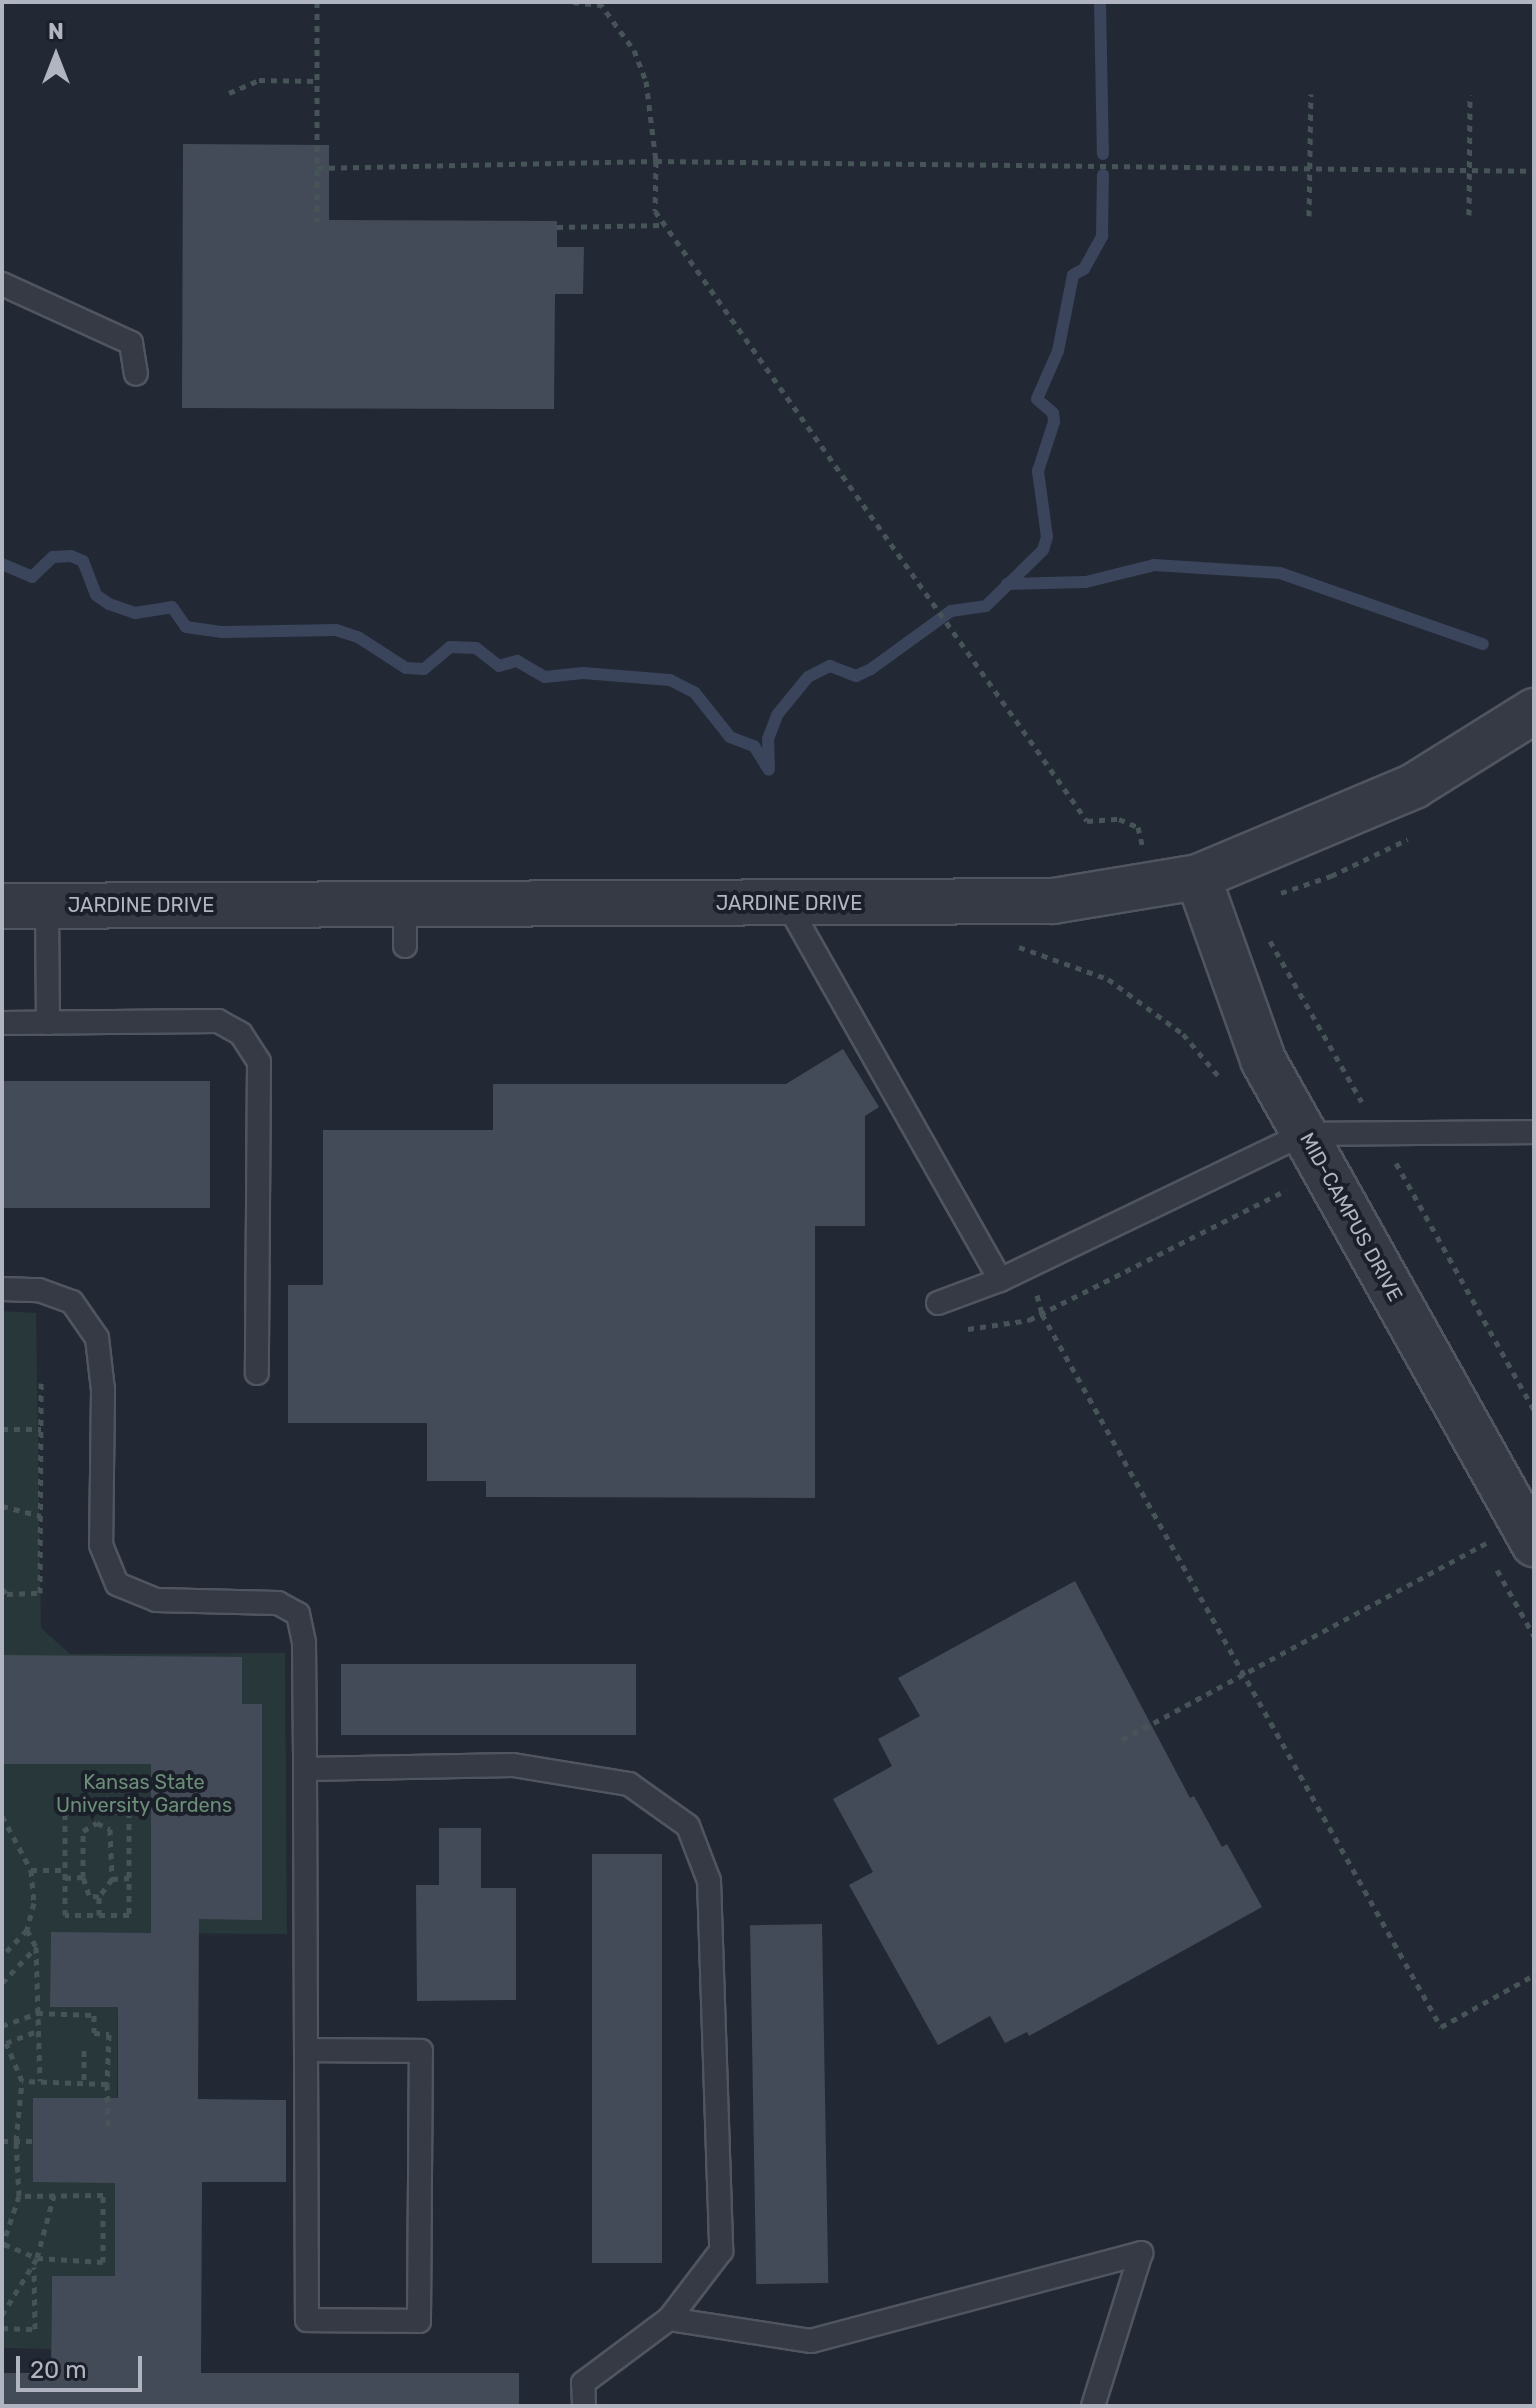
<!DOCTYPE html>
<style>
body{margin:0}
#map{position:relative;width:1536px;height:2408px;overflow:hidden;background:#222834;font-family:Rubik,sans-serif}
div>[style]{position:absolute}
.green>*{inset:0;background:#283739}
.stream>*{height:12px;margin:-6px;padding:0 6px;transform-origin:6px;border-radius:6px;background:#3a445b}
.building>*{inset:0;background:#444b58;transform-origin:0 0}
.path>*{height:5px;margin-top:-2.5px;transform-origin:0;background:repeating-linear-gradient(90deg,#465357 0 6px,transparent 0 12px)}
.roads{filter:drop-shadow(2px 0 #50555f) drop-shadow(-2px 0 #50555f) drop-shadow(0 2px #50555f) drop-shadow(0 -2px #50555f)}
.lane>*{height:22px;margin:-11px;padding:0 11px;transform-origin:11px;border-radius:11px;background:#363a45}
.street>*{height:44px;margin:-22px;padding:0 22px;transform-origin:22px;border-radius:22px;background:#363a45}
span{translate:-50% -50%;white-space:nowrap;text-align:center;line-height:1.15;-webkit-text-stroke:8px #1b1f29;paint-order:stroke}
.street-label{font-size:20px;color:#b0b5c1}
.park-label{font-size:20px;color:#6b8e77}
.frame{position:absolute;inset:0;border:4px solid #b0b5c1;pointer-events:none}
.north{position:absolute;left:16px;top:16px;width:80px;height:80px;-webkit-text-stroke:6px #1b1f29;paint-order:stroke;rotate:0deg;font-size:22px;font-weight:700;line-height:32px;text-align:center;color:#b0b5c1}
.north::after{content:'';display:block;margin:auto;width:28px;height:36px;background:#b0b5c1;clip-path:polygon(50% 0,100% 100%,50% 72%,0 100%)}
.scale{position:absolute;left:16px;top:2356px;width:126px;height:36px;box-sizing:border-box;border:4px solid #b0b5c1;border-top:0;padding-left:10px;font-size:24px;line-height:28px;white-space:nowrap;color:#b0b5c1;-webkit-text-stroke:6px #1b1f29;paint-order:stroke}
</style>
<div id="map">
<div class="green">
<i style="clip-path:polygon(2px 1311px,36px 1313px,41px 1628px,70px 1654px,285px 1653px,287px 1934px,51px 1933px,50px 2006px,118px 2007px,115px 2276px,52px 2276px,51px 2349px,2px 2348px)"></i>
</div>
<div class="stream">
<i style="left:1100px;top:2px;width:152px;rotate:88.9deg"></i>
<i style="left:2px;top:564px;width:33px;rotate:23deg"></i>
<i style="left:32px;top:577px;width:29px;rotate:-44deg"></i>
<i style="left:53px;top:557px;width:18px;rotate:-3deg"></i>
<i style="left:71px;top:556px;width:13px;rotate:23deg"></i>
<i style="left:83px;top:561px;width:36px;rotate:69deg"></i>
<i style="left:96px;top:595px;width:16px;rotate:35deg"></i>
<i style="left:109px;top:604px;width:28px;rotate:19deg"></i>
<i style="left:135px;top:613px;width:37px;rotate:-9deg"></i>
<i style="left:172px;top:607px;width:24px;rotate:55deg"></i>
<i style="left:186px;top:627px;width:35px;rotate:8deg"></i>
<i style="left:221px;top:632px;width:115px;rotate:-1deg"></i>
<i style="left:336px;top:630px;width:23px;rotate:18deg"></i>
<i style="left:358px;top:637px;width:57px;rotate:32.9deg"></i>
<i style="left:406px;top:668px;width:18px;rotate:3deg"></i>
<i style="left:424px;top:669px;width:34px;rotate:-40deg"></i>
<i style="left:450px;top:647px;width:26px;rotate:2deg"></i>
<i style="left:476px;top:648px;width:29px;rotate:38deg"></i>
<i style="left:499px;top:666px;width:19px;rotate:-16deg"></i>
<i style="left:517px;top:661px;width:32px;rotate:30deg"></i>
<i style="left:545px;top:677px;width:38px;rotate:-6deg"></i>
<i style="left:583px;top:673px;width:87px;rotate:4.6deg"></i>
<i style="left:670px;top:680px;width:28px;rotate:27deg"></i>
<i style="left:695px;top:693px;width:56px;rotate:51.5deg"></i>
<i style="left:730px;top:737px;width:26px;rotate:21deg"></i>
<i style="left:754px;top:746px;width:28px;rotate:58deg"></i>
<i style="left:1007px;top:584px;width:79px;rotate:-1.5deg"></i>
<i style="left:1086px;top:582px;width:70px;rotate:-14deg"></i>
<i style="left:1154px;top:565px;width:126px;rotate:3.6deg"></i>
<i style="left:1280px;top:573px;width:215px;rotate:19.3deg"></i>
<i style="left:769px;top:767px;width:28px;rotate:-92deg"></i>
<i style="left:768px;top:739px;width:26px;rotate:-69deg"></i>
<i style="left:777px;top:715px;width:49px;rotate:-50.8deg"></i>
<i style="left:808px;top:677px;width:25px;rotate:-27deg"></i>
<i style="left:830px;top:666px;width:28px;rotate:21deg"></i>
<i style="left:856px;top:676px;width:17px;rotate:-25deg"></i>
<i style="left:871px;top:669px;width:99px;rotate:-35.9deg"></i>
<i style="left:951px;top:611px;width:35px;rotate:-8deg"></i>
<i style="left:986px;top:606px;width:80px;rotate:-44.5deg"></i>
<i style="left:1043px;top:550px;width:14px;rotate:-73deg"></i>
<i style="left:1047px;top:537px;width:67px;rotate:-97.8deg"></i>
<i style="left:1038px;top:471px;width:52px;rotate:-71.9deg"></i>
<i style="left:1054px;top:422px;width:9px;rotate:-96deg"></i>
<i style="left:1053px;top:413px;width:21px;rotate:-139deg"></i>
<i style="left:1037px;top:399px;width:52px;rotate:-66.4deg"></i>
<i style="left:1058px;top:351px;width:77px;rotate:-78.8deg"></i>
<i style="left:1073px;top:275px;width:13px;rotate:-29deg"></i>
<i style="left:1084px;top:269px;width:38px;rotate:-61deg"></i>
<i style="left:1102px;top:236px;width:61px;rotate:-89.1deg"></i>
</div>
<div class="building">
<i style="clip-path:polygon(183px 144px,329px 145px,329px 220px,557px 221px,557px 247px,584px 247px,583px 294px,555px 294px,554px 409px,182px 408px)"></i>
<i style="clip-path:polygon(843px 1049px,879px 1107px,865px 1116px,865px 1226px,815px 1226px,815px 1498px,486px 1497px,486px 1481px,427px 1481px,427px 1423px,288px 1423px,288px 1285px,323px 1285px,323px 1130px,493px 1130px,493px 1084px,786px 1084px)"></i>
<i style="left:2px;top:1081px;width:208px;height:127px"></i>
<i style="clip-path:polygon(1075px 1581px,1190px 1798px,1194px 1796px,1222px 1847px,1227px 1844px,1262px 1907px,1029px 2036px,1027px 2032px,1005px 2043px,990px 2016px,938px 2045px,849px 1885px,873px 1872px,833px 1799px,892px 1766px,878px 1739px,920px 1716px,898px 1678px)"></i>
<i style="clip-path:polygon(2px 1655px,242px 1657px,242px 1704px,262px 1704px,262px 1920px,199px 1919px,198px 2099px,286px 2100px,286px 2182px,202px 2182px,201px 2373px,519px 2373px,519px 2406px,2px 2406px,2px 2373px,51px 2373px,52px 2276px,115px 2276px,115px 2183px,33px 2182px,33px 2098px,118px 2098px,118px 2007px,50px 2007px,51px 1932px,151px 1933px,151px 1764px,2px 1764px)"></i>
<i style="left:341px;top:1664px;width:295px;height:71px"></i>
<i style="clip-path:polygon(439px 1828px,481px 1828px,481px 1888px,516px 1888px,516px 2000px,417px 2001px,416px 1885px,439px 1885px)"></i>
<i style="left:592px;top:1854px;width:70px;height:409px"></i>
<i style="left:822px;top:1924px;width:359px;height:72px;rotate:89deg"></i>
</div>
<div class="path">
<i style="left:317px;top:2px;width:219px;rotate:90deg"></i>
<i style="left:573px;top:2px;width:28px;rotate:6deg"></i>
<i style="left:599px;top:2px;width:59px;rotate:53.9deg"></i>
<i style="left:634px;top:50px;width:33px;rotate:69deg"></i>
<i style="left:646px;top:81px;width:81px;rotate:82.9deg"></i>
<i style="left:656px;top:161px;width:50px;rotate:91.1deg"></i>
<i style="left:655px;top:211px;width:747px;rotate:54.69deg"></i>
<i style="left:1087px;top:821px;width:32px;rotate:-4deg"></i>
<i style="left:1119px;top:819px;width:21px;rotate:23deg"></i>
<i style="left:1138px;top:827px;width:18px;rotate:77deg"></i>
<i style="left:229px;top:93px;width:33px;rotate:-23deg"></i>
<i style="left:259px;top:80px;width:58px;rotate:1deg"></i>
<i style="left:317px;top:168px;width:339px;rotate:-1.2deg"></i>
<i style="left:656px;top:161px;width:878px;rotate:0.65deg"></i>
<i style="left:1469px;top:215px;width:120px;rotate:-89.5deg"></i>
<i style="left:1309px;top:216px;width:122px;rotate:-89.1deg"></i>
<i style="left:557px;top:227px;width:106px;rotate:-1.1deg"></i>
<i style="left:1281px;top:893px;width:53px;rotate:-18.8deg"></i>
<i style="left:1331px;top:876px;width:85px;rotate:-25.7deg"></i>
<i style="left:1270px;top:941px;width:185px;rotate:60.3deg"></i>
<i style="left:1019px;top:947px;width:95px;rotate:19.8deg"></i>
<i style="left:1108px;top:979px;width:93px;rotate:36.3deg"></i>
<i style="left:1183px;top:1034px;width:59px;rotate:49.8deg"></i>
<i style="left:1396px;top:1163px;width:283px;rotate:60.8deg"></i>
<i style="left:1037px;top:1295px;width:20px;rotate:75deg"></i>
<i style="left:1042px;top:1314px;width:817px;rotate:60.77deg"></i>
<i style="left:1441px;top:2027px;width:107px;rotate:-29.2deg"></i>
<i style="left:968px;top:1329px;width:62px;rotate:-8.4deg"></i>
<i style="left:1029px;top:1320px;width:288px;rotate:-26.8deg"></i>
<i style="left:2px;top:1429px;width:39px"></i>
<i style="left:2px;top:1506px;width:40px;rotate:14.4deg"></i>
<i style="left:1497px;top:1570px;width:76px;rotate:60.7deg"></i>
<i style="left:2px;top:1589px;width:7px;rotate:45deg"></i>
<i style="left:7px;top:1594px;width:33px;rotate:-2deg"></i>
<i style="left:40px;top:1593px;width:210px;rotate:-89.7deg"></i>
<i style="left:1122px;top:1740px;width:414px;rotate:-28.4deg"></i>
<i style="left:65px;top:1812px;width:64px"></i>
<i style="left:129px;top:1812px;width:103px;rotate:90deg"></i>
<i style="left:129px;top:1915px;width:64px;rotate:180deg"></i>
<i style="left:65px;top:1915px;width:103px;rotate:-90deg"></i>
<i style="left:2px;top:1816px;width:61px;rotate:61.8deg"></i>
<i style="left:31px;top:1870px;width:33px;rotate:85deg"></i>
<i style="left:34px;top:1903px;width:28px;rotate:105deg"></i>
<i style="left:27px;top:1930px;width:36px;rotate:134deg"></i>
<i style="left:97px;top:1823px;width:14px;rotate:25deg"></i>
<i style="left:110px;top:1829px;width:50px;rotate:87.7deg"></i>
<i style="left:112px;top:1879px;width:22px;rotate:126deg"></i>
<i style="left:99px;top:1897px;width:10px;rotate:-169deg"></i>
<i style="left:89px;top:1895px;width:19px;rotate:-108deg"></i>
<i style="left:83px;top:1877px;width:46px;rotate:-90deg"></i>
<i style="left:83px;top:1831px;width:16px;rotate:-30deg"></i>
<i style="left:31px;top:1870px;width:34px"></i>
<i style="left:65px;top:1878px;width:18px;rotate:-3deg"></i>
<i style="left:112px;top:1879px;width:17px;rotate:-3deg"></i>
<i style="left:99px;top:1897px;width:18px;rotate:90deg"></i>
<i style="left:27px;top:1930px;width:19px;rotate:62deg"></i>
<i style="left:36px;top:1947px;width:134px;rotate:88.3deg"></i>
<i style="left:2px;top:1983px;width:50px;rotate:-46.6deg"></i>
<i style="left:2px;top:2026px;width:37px;rotate:-20deg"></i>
<i style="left:37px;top:2013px;width:57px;rotate:2deg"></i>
<i style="left:94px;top:2015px;width:18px;rotate:90deg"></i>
<i style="left:94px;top:2033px;width:15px;rotate:4deg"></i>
<i style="left:109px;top:2034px;width:50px;rotate:92.3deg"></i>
<i style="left:107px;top:2084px;width:85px;rotate:-178deg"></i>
<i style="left:84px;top:2050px;width:33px;rotate:90deg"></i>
<i style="left:107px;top:2084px;width:46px;rotate:88.8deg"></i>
<i style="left:2px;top:2141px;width:31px"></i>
<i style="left:4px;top:2244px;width:36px;rotate:23deg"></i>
<i style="left:37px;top:2258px;width:66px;rotate:3.5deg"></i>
<i style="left:103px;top:2262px;width:67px;rotate:-90deg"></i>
<i style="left:103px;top:2195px;width:84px;rotate:179.3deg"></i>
<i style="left:2px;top:2247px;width:54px;rotate:-71.6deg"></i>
<i style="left:19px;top:2196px;width:55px;rotate:-93.1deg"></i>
<i style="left:16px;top:2141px;width:60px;rotate:-84.3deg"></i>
<i style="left:22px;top:2081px;width:41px;rotate:-112.8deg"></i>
<i style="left:6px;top:2043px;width:33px;rotate:-21deg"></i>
<i style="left:2px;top:2315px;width:67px;rotate:-58.4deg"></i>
<i style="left:37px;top:2258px;width:65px;rotate:-74.9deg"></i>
<i style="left:2px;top:2328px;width:33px;rotate:2deg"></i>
<i style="left:35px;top:2329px;width:62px;rotate:-90.9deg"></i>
</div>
<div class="roads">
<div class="lane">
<i style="left:2px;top:284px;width:142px;rotate:24.6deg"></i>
<i style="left:131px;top:343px;width:31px;rotate:81deg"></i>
<i style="left:787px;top:903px;width:433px;rotate:60.5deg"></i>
<i style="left:405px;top:904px;width:42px;rotate:90deg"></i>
<i style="left:47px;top:906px;width:117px;rotate:89.5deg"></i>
<i style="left:2px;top:1023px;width:216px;rotate:-0.5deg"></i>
<i style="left:218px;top:1021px;width:26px;rotate:29deg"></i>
<i style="left:241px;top:1034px;width:33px;rotate:57deg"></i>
<i style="left:259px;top:1062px;width:311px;rotate:90.4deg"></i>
<i style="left:2px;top:1289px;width:37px;rotate:2deg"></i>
<i style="left:39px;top:1290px;width:35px;rotate:20deg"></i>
<i style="left:72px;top:1302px;width:44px;rotate:55.2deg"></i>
<i style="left:97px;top:1338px;width:52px;rotate:83.4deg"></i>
<i style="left:103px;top:1390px;width:155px;rotate:90.7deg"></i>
<i style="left:101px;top:1545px;width:42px;rotate:67.7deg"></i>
<i style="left:117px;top:1584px;width:42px;rotate:22.3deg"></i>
<i style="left:156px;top:1600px;width:122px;rotate:1.4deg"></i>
<i style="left:278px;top:1603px;width:23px;rotate:29deg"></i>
<i style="left:298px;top:1614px;width:30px;rotate:78deg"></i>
<i style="left:304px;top:1643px;width:126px;rotate:89.5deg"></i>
<i style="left:305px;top:1769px;width:281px;rotate:89.8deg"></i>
<i style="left:306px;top:2050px;width:270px;rotate:89.8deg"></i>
<i style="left:307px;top:2320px;width:112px;rotate:0.5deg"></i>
<i style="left:419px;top:2321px;width:270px;rotate:-89.6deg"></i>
<i style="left:421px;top:2051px;width:115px;rotate:-179.5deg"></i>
<i style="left:938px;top:1303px;width:66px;rotate:-20.4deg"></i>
<i style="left:1000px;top:1280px;width:337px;rotate:-25.7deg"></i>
<i style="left:1304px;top:1134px;width:230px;rotate:-0.5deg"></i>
<i style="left:305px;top:1769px;width:208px;rotate:-1.1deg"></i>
<i style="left:513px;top:1765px;width:118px;rotate:9.3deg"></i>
<i style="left:629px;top:1784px;width:72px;rotate:35.4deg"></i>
<i style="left:688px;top:1826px;width:59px;rotate:69.1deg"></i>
<i style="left:709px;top:1881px;width:370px;rotate:88.1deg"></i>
<i style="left:721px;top:2251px;width:86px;rotate:127.4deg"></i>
<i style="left:584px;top:2406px;width:23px;rotate:-92deg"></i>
<i style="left:583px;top:2383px;width:107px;rotate:-36.7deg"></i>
<i style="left:669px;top:2319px;width:144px;rotate:8.8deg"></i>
<i style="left:811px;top:2341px;width:342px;rotate:-14.9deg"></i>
<i style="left:1093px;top:2406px;width:160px;rotate:-72.6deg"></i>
</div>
<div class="street">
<i style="left:1198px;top:877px;width:194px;rotate:70.4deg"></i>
<i style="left:1263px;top:1060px;width:555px;rotate:60.75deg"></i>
<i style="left:2px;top:906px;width:1051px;rotate:-0.27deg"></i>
<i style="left:1053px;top:901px;width:147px;rotate:-9.4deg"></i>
<i style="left:1198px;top:877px;width:234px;rotate:-22.8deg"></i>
<i style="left:1414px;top:786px;width:142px;rotate:-32deg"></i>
</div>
</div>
<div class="street-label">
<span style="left:789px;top:903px">JARDINE DRIVE</span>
<span style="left:141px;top:905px">JARDINE DRIVE</span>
<span style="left:1351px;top:1217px;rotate:61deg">MID-CAMPUS DRIVE</span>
</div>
<div class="park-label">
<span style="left:144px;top:1794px">Kansas State<br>University Gardens</span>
</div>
<div class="frame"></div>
<div class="north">N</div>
<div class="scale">20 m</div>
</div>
